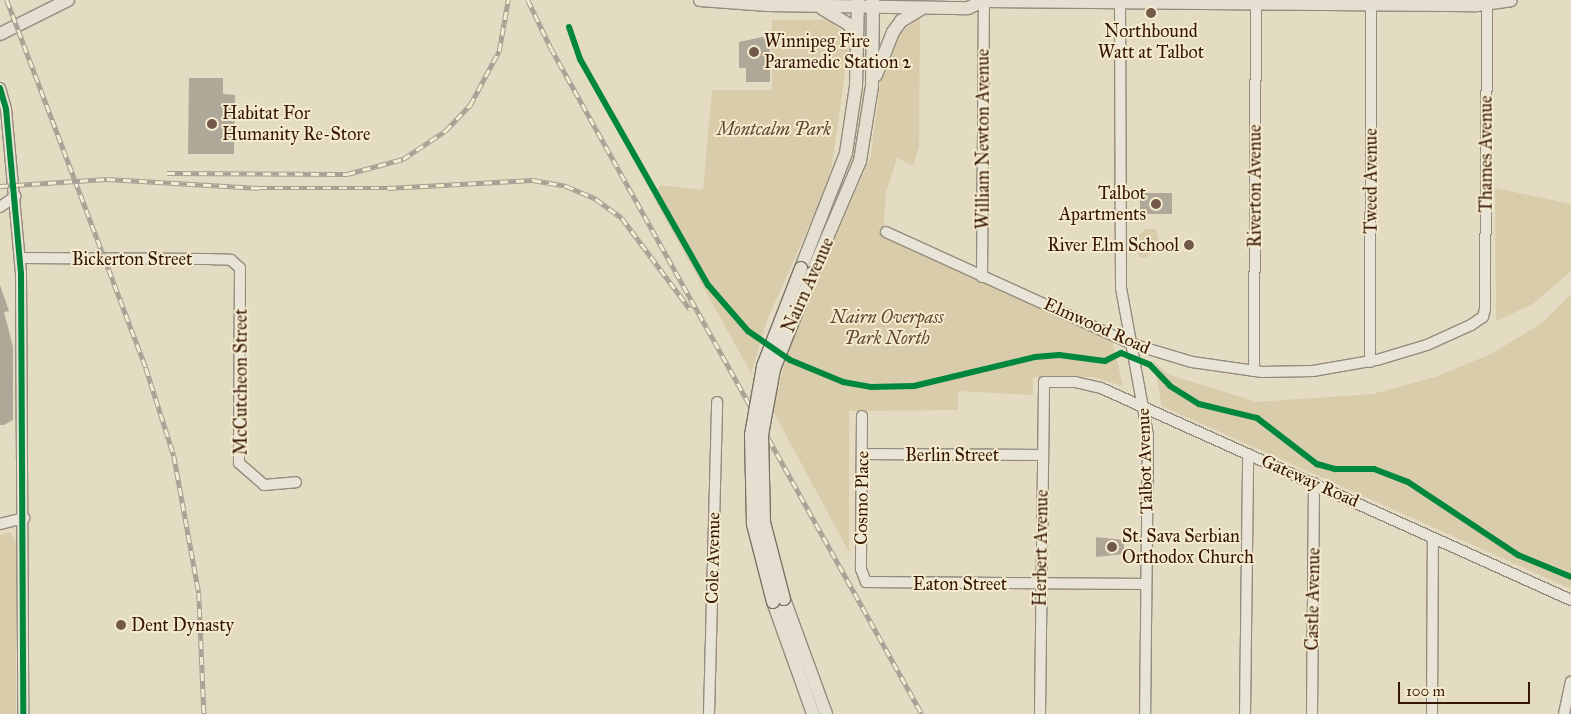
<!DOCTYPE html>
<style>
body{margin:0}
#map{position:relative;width:1571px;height:714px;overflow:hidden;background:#e3dbc2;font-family:"IM FELL Great Primer",serif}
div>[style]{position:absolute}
.green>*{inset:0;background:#d9ccaa}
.building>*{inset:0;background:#afa797;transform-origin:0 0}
.roads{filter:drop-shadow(1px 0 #948b7c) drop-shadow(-1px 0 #948b7c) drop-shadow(0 1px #948b7c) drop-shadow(0 -1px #948b7c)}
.minor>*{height:10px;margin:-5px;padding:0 5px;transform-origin:5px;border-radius:5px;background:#e8e4d7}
.major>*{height:12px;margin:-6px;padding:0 6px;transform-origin:6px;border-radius:6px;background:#e4dfd1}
.rail>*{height:4.5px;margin-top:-2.25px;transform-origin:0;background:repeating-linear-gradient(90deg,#f5eccf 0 8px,#a6a095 0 16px);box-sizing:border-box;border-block:1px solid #a6a095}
.bridges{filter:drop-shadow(1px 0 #7b7163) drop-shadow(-1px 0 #7b7163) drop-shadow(0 1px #7b7163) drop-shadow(0 -1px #7b7163)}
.major-bridge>*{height:12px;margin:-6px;padding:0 6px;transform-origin:6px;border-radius:6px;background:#e4dfd1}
.cycleway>*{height:6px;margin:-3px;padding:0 3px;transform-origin:3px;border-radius:3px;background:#00873e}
.dots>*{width:14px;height:14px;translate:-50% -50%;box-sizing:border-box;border:2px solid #f5eccf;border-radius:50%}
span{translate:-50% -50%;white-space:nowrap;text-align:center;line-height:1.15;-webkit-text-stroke:4px #f5eccf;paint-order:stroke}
.poi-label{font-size:18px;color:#361406}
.left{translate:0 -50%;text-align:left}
.right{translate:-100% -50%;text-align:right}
.park-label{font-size:18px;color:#644732;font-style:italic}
.street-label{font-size:18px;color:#361406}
.scale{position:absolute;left:1398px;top:682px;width:132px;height:22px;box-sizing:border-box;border:2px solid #361406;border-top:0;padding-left:6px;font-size:15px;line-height:18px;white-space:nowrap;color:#361406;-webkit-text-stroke:4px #f5eccf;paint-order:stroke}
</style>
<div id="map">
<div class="green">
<i style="clip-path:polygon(920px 18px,919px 146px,913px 166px,897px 158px,886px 192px,883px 236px,1112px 341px,1123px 386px,1093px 377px,1033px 377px,1033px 395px,958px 391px,958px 410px,849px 411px,849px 552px,773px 411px,789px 344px,871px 156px,880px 83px,888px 57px,901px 32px)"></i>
<i style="clip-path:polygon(772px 20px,828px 20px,844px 33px,849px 46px,832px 165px,821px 199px,768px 318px,751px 373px,653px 197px,660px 185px,703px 190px,712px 90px,772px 90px)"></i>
<i style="clip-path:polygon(1495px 188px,1571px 204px,1571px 271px,1533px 304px,1496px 321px)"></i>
<i style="clip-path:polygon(1145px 229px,1156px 229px,1160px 246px,1145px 258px,1140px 257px,1134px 246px,1140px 242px,1139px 235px)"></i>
<i style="clip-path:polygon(1571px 294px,1571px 589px,1162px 406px,1153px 360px,1167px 374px,1257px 402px,1373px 394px,1435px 377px,1491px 354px,1542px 323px)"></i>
<i style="clip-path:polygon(10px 532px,16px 542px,16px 714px,0 714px,0 535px)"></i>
</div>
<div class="building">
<i style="clip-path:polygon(762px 37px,770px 40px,770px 82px,746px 82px,746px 68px,739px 68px,739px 42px)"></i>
<i style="clip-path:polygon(189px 78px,223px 78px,223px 94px,235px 95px,234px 154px,188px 154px)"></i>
<i style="left:1140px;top:193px;width:32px;height:21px"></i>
<i style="clip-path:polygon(0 285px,9px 311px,4px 312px,13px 347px,13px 420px,4px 425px,0 425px)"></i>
<i style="clip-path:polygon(1096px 537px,1124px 540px,1124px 554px,1096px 557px)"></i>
</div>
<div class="roads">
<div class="minor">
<i style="left:1120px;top:0;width:288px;rotate:89.8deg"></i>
<i style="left:1121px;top:288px;width:149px;rotate:79.6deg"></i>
<i style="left:1148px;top:435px;width:279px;rotate:90.6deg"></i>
<i style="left:0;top:88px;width:22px;rotate:74deg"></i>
<i style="left:6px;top:109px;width:165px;rotate:84.8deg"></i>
<i style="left:21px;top:273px;width:441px;rotate:89.7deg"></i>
<i style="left:0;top:207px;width:19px;rotate:-35deg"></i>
<i style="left:886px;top:232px;width:270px;rotate:24.5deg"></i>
<i style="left:1132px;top:344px;width:63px;rotate:16.7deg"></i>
<i style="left:1192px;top:362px;width:71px;rotate:8.1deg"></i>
<i style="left:1262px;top:372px;width:51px;rotate:-1.1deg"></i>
<i style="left:1313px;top:371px;width:65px;rotate:-9.8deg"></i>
<i style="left:1377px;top:360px;width:52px;rotate:-16.7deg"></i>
<i style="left:1427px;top:345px;width:48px;rotate:-24.4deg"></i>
<i style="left:1471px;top:325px;width:14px;rotate:-34deg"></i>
<i style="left:1483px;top:317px;width:8px;rotate:-76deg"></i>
<i style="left:1485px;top:309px;width:309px;rotate:-89.6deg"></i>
<i style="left:21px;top:258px;width:186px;rotate:0.3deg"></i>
<i style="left:207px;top:259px;width:24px;rotate:2deg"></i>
<i style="left:231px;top:260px;width:12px;rotate:42deg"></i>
<i style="left:240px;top:268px;width:195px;rotate:90.3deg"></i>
<i style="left:239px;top:463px;width:33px;rotate:41deg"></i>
<i style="left:264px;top:485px;width:32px;rotate:-5deg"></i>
<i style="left:982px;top:277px;width:277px;rotate:-89.6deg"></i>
<i style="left:1370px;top:362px;width:362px;rotate:-89.8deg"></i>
<i style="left:1254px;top:371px;width:371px;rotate:-89.7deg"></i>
<i style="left:862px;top:416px;width:153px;rotate:90.4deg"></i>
<i style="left:861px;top:569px;width:14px;rotate:69deg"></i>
<i style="left:866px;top:582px;width:280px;rotate:0.4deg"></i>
<i style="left:862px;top:454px;width:180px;rotate:0.3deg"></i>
<i style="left:0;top:524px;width:25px;rotate:-14deg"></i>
<i style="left:709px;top:714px;width:312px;rotate:-88.5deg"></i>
<i style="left:1040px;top:714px;width:332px;rotate:-89.3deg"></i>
<i style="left:1044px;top:382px;width:31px"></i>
<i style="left:1075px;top:382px;width:27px;rotate:13deg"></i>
<i style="left:1101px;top:388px;width:516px;rotate:24.28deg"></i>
<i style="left:1245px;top:714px;width:260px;rotate:-89.3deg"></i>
<i style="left:1312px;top:714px;width:231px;rotate:-89.5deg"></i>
<i style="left:1432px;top:714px;width:176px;rotate:-89.7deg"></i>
<i style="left:1564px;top:714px;width:33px;rotate:-78deg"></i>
</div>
<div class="major">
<i style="left:700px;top:0;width:68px;rotate:4.2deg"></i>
<i style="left:768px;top:5px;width:200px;rotate:0.9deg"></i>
<i style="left:968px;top:8px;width:17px;rotate:-24deg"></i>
<i style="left:984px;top:1px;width:493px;rotate:0.5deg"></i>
<i style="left:1477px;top:5px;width:34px;rotate:-8deg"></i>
<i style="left:823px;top:9px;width:31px;rotate:31deg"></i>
<i style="left:850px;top:25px;width:16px;rotate:75deg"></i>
<i style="left:0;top:34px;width:76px;rotate:-26.6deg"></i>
<i style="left:876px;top:75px;width:46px;rotate:-68.4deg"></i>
<i style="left:893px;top:32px;width:14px;rotate:-54deg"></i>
<i style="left:901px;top:21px;width:26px;rotate:-31deg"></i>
<i style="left:801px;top:268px;width:123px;rotate:-68.6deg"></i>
<i style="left:846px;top:153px;width:68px;rotate:-81.5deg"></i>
<i style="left:856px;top:86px;width:86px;rotate:-88.7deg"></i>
<i style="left:812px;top:273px;width:122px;rotate:-66.8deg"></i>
<i style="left:860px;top:161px;width:76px;rotate:-80.9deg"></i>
<i style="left:872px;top:86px;width:86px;rotate:-89.3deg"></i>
<i style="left:784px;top:599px;width:122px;rotate:69.9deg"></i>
<i style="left:773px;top:602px;width:119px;rotate:70.3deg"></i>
</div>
</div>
<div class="rail">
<i style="left:7px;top:0;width:393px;rotate:69.3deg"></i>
<i style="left:146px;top:368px;width:92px;rotate:72.3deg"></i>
<i style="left:174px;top:456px;width:139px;rotate:79.7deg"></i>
<i style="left:199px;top:593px;width:121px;rotate:87.6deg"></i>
<i style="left:528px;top:0;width:53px;rotate:64.4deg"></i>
<i style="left:551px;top:48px;width:762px;rotate:60.88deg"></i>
<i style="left:167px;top:173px;width:180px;rotate:0.3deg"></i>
<i style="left:347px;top:174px;width:58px;rotate:-15deg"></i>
<i style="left:403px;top:159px;width:50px;rotate:-33.7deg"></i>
<i style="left:445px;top:131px;width:36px;rotate:-46deg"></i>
<i style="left:470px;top:105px;width:61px;rotate:-61.8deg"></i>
<i style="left:499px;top:51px;width:52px;rotate:-80deg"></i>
<i style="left:0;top:186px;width:107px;rotate:-3.7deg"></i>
<i style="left:107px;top:179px;width:152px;rotate:3.4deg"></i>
<i style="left:259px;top:188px;width:129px"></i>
<i style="left:388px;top:188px;width:145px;rotate:-3.2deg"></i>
<i style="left:533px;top:180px;width:34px;rotate:10deg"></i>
<i style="left:566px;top:186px;width:33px;rotate:23deg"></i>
<i style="left:596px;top:199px;width:32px;rotate:36deg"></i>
<i style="left:622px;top:218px;width:114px;rotate:53.2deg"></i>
</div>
<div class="bridges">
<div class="major-bridge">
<i style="left:784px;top:599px;width:80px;rotate:-104.6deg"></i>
<i style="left:764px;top:522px;width:87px;rotate:-91.3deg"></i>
<i style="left:762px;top:435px;width:67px;rotate:-79.7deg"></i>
<i style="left:774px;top:369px;width:103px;rotate:-68.4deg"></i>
<i style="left:773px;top:602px;width:81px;rotate:-104.4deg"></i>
<i style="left:753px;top:524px;width:89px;rotate:-91.3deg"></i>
<i style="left:751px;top:435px;width:70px;rotate:-80.1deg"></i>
<i style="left:763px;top:366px;width:105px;rotate:-68.8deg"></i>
</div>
</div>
<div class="cycleway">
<i style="left:569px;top:27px;width:34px;rotate:71deg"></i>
<i style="left:580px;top:59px;width:260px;rotate:60.5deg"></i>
<i style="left:708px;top:285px;width:61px;rotate:49deg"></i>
<i style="left:748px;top:331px;width:51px;rotate:34.6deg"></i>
<i style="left:790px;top:360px;width:57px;rotate:22.5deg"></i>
<i style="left:843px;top:382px;width:28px;rotate:10deg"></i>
<i style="left:871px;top:387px;width:43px;rotate:-1.3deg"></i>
<i style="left:914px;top:386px;width:124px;rotate:-13.5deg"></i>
<i style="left:1035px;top:357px;width:24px;rotate:-5deg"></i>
<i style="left:1059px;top:355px;width:46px;rotate:7.4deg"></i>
<i style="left:1105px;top:361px;width:18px;rotate:-27deg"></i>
<i style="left:1121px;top:353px;width:31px;rotate:22deg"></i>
<i style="left:1150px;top:365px;width:29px;rotate:46deg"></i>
<i style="left:1170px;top:386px;width:34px;rotate:32deg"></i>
<i style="left:1199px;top:404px;width:60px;rotate:13.6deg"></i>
<i style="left:1257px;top:418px;width:76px;rotate:37.5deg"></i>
<i style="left:1317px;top:464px;width:19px;rotate:16deg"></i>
<i style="left:1335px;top:469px;width:39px"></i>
<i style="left:1374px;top:469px;width:36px;rotate:21deg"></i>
<i style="left:1408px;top:482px;width:132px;rotate:33.6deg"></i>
<i style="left:1518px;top:555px;width:57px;rotate:22.5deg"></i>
<i style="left:0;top:88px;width:22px;rotate:74deg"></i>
<i style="left:6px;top:109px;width:165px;rotate:84.8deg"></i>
<i style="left:21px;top:273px;width:441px;rotate:89.7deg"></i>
</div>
<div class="dots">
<i style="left:1151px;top:13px;background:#735a48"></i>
<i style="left:754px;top:52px;background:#735a48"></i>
<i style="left:212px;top:124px;background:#735a48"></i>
<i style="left:1156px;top:204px;background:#735a48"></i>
<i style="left:1189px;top:245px;background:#735a48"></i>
<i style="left:1112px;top:547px;background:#735a48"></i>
<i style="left:121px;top:625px;background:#735a48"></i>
</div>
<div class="poi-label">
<span style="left:1151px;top:42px">Northbound<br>Watt at Talbot</span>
<span class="left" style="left:764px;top:52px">Winnipeg Fire<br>Paramedic Station 2</span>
<span class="left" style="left:222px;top:124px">Habitat For<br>Humanity Re-Store</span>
<span class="right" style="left:1146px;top:204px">Talbot<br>Apartments</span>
<span class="right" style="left:1179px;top:245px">River Elm School</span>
<span class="left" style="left:1122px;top:547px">St. Sava Serbian<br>Orthodox Church</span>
<span class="left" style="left:131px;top:625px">Dent Dynasty</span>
</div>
<div class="park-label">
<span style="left:774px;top:129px">Montcalm Park</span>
<span style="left:887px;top:328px">Nairn Overpass<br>Park North</span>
</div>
<div class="street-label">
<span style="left:983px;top:139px;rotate:-90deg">William Newton Avenue</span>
<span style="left:1486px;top:154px;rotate:-90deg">Thames Avenue</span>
<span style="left:1371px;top:181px;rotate:-90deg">Tweed Avenue</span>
<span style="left:1255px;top:186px;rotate:-90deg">Riverton Avenue</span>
<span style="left:132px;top:259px">Bickerton Street</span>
<span style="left:808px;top:285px;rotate:-66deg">Nairn Avenue</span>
<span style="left:1097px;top:326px;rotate:24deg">Elmwood Road</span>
<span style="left:241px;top:382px;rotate:-90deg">McCutcheon Street</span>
<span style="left:952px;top:455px">Berlin Street</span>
<span style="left:1145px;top:461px;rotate:-92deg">Talbot Avenue</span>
<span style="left:1310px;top:481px;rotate:24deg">Gateway Road</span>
<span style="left:862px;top:498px;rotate:-89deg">Cosmo Place</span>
<span style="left:1041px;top:548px;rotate:-89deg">Herbert Avenue</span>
<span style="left:713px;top:558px;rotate:-89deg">Cole Avenue</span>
<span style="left:960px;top:584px">Eaton Street</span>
<span style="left:1313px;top:599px;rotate:-89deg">Castle Avenue</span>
</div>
<div class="scale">100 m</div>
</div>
